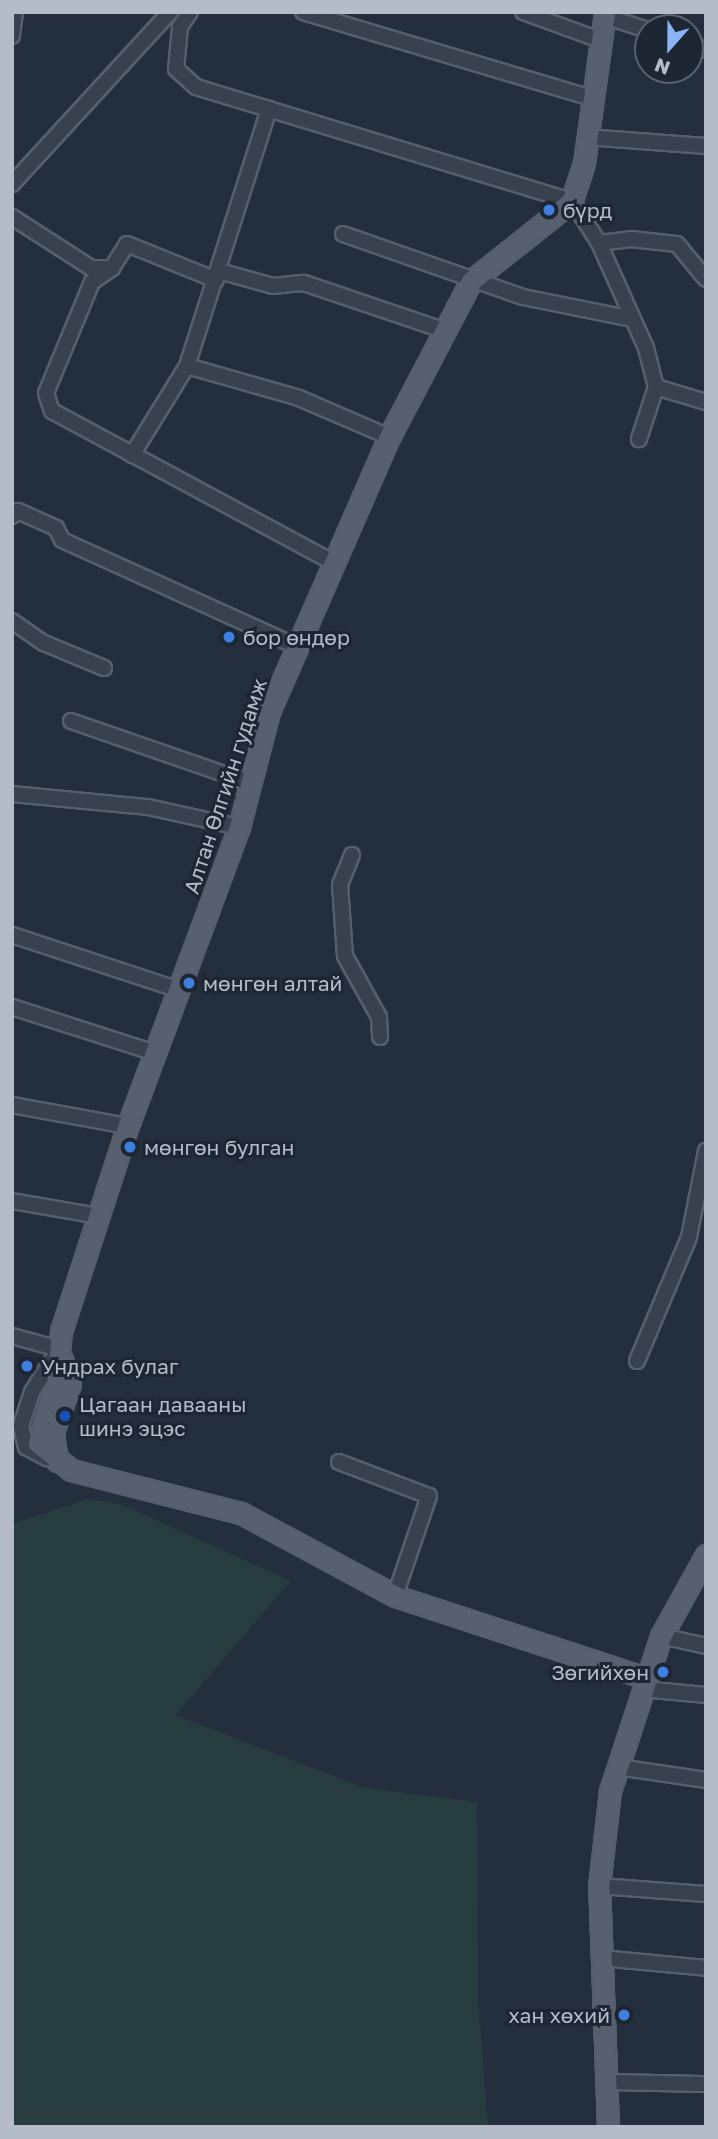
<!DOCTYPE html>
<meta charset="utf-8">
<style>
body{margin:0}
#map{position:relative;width:718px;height:2139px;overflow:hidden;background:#242f3e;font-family:"Golos Text",sans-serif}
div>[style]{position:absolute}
.green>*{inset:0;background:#263c3f}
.roads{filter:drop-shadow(2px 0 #565f6c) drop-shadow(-2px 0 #565f6c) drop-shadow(0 2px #565f6c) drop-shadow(0 -2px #565f6c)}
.minor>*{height:14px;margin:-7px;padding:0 7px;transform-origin:7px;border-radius:7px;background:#38414e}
.major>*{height:19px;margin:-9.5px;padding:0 9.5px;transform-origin:9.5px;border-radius:9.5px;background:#56606e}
.dots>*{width:19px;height:19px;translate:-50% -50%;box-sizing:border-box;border:4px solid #1d2633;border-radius:50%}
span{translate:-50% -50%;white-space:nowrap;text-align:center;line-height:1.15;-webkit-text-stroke:6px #1d2633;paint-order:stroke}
.poi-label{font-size:21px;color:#b4bcc9}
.left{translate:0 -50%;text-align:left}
.right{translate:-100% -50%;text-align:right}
.street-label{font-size:21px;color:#b4bcc9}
.frame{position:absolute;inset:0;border:14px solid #b4bcc9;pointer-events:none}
.north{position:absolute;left:634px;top:14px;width:70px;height:70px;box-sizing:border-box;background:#1d2633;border:2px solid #59626f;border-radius:50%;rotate:201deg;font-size:19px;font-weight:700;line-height:28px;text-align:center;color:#b4bcc9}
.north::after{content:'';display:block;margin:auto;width:24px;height:32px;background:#8ab4f8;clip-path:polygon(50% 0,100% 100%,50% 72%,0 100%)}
</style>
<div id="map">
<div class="green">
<i style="clip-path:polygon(88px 1499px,123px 1505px,291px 1581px,176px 1715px,365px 1788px,477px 1802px,478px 1998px,488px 2127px,12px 2127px,12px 1524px)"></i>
</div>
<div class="roads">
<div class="minor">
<i style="left:190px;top:12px;width:18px;rotate:124deg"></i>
<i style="left:180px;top:27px;width:42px;rotate:95.4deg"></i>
<i style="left:176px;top:69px;width:27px;rotate:42deg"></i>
<i style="left:196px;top:87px;width:393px;rotate:16.9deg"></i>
<i style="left:572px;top:201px;width:50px;rotate:57.3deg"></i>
<i style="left:599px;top:243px;width:115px;rotate:65.9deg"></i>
<i style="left:646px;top:348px;width:40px;rotate:75.6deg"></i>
<i style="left:656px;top:387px;width:55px;rotate:108.1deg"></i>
<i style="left:303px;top:12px;width:301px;rotate:16.6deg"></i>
<i style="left:523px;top:12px;width:79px;rotate:20deg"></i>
<i style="left:604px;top:16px;width:46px;rotate:17.7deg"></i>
<i style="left:12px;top:36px;width:24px;rotate:-83deg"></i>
<i style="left:690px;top:45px;width:17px;rotate:17deg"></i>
<i style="left:586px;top:137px;width:120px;rotate:4.3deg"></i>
<i style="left:12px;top:184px;width:234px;rotate:-47.4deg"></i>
<i style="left:12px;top:217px;width:94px;rotate:32.8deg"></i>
<i style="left:91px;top:268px;width:21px"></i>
<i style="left:112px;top:268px;width:28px;rotate:-58deg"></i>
<i style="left:127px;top:244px;width:96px;rotate:22deg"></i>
<i style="left:343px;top:234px;width:191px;rotate:19.3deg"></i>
<i style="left:523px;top:297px;width:111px;rotate:11.4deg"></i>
<i style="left:599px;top:243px;width:32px;rotate:-7deg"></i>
<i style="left:631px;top:239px;width:46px;rotate:6.2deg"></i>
<i style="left:677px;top:244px;width:45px;rotate:50.4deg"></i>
<i style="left:112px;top:268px;width:24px;rotate:145deg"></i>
<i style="left:92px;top:282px;width:120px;rotate:112.5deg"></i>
<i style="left:46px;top:393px;width:19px;rotate:72deg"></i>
<i style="left:52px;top:411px;width:319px;rotate:28.3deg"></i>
<i style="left:219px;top:271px;width:56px;rotate:15.5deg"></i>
<i style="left:273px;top:286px;width:31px;rotate:-6deg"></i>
<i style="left:304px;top:283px;width:147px;rotate:18.7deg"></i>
<i style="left:187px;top:366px;width:116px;rotate:15.9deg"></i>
<i style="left:299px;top:398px;width:98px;rotate:23.4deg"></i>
<i style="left:656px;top:387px;width:52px;rotate:16.7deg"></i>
<i style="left:132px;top:455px;width:105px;rotate:-58.3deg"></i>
<i style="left:187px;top:366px;width:270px;rotate:-72.3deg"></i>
<i style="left:12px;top:516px;width:8px;rotate:-40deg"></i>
<i style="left:18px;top:511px;width:42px;rotate:24.1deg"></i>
<i style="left:56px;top:528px;width:13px;rotate:63deg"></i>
<i style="left:62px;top:540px;width:259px;rotate:24.4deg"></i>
<i style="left:12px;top:621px;width:39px;rotate:35deg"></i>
<i style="left:44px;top:643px;width:65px;rotate:22.6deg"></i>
<i style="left:71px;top:721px;width:186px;rotate:19.1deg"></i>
<i style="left:12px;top:794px;width:137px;rotate:5.5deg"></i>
<i style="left:148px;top:807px;width:93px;rotate:12.4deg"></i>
<i style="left:352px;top:855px;width:32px;rotate:112deg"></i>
<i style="left:340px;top:885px;width:71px;rotate:86deg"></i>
<i style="left:345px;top:956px;width:70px;rotate:60.9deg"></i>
<i style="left:379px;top:1017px;width:20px;rotate:87deg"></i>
<i style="left:12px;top:935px;width:176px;rotate:18.2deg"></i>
<i style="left:12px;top:1007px;width:150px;rotate:17.8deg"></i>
<i style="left:12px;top:1105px;width:118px;rotate:10.3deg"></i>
<i style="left:12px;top:1201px;width:88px;rotate:9.8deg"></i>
<i style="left:12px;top:1336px;width:49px;rotate:15.5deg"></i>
<i style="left:59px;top:1349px;width:51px;rotate:122.1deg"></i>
<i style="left:32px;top:1392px;width:36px;rotate:108deg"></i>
<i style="left:21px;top:1426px;width:22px;rotate:77deg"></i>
<i style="left:26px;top:1447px;width:24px;rotate:28deg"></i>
<i style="left:637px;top:1361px;width:134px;rotate:-67.2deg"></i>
<i style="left:689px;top:1237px;width:88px;rotate:-78.8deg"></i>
<i style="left:339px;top:1462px;width:96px;rotate:20.7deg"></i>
<i style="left:429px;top:1496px;width:106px;rotate:108.8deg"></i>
<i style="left:661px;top:1636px;width:46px;rotate:12.5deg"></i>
<i style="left:642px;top:1689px;width:64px;rotate:5.4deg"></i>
<i style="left:618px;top:1767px;width:89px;rotate:8.4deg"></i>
<i style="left:599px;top:1886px;width:107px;rotate:4.3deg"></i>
<i style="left:601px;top:1958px;width:105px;rotate:5.4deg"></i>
<i style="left:607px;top:2082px;width:99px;rotate:1.2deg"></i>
</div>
<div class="major">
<i style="left:605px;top:12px;width:152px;rotate:97.9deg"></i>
<i style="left:584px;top:163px;width:40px;rotate:108deg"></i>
<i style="left:572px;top:201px;width:129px;rotate:141.6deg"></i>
<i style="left:471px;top:281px;width:176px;rotate:117.7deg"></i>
<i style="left:389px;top:437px;width:300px;rotate:113.6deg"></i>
<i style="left:269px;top:712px;width:119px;rotate:104.6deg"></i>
<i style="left:239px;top:827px;width:315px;rotate:110.4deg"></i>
<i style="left:129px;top:1122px;width:220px;rotate:108deg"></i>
<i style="left:61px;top:1331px;width:54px;rotate:95.3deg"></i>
<i style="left:56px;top:1385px;width:61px;rotate:107.2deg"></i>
<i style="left:38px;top:1443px;width:43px;rotate:39.3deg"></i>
<i style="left:71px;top:1470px;width:175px;rotate:14.2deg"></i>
<i style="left:241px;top:1513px;width:175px;rotate:28.3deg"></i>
<i style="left:395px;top:1596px;width:264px;rotate:18.1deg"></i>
<i style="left:57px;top:1461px;width:29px;rotate:-98deg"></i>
<i style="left:53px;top:1432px;width:51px;rotate:-70.5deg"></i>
<i style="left:70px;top:1384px;width:25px;rotate:-108deg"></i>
<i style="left:608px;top:2127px;width:241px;rotate:-92.1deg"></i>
<i style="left:599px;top:1886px;width:96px;rotate:-83.4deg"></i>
<i style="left:610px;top:1791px;width:163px;rotate:-71.8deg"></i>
<i style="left:661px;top:1636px;width:93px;rotate:-60.9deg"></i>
</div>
</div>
<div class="dots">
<i style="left:549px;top:210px;background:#3f7fe0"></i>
<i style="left:229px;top:637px;background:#3f7fe0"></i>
<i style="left:189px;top:983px;background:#3f7fe0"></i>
<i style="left:130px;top:1147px;background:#3f7fe0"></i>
<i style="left:27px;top:1366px;background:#3f7fe0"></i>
<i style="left:65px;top:1416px;background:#1a4fb4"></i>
<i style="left:663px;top:1672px;background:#3f7fe0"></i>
<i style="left:624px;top:2015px;background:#3f7fe0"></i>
</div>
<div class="poi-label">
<span class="left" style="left:563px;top:210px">бүрд</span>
<span class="left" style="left:243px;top:637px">бор өндөр</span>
<span class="left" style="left:203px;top:983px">мөнгөн алтай</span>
<span class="left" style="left:144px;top:1147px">мөнгөн булган</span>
<span class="left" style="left:41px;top:1366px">Ундрах булаг</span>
<span class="left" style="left:79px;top:1416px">Цагаан давааны<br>шинэ эцэс</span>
<span class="right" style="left:649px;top:1672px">Зөгийхөн</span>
<span class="right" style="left:610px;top:2015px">хан хөхий</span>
</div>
<div class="street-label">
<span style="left:225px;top:786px;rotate:-72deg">Алтан Өлгийн гудамж</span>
</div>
<div class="frame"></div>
<div class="north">N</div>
</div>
